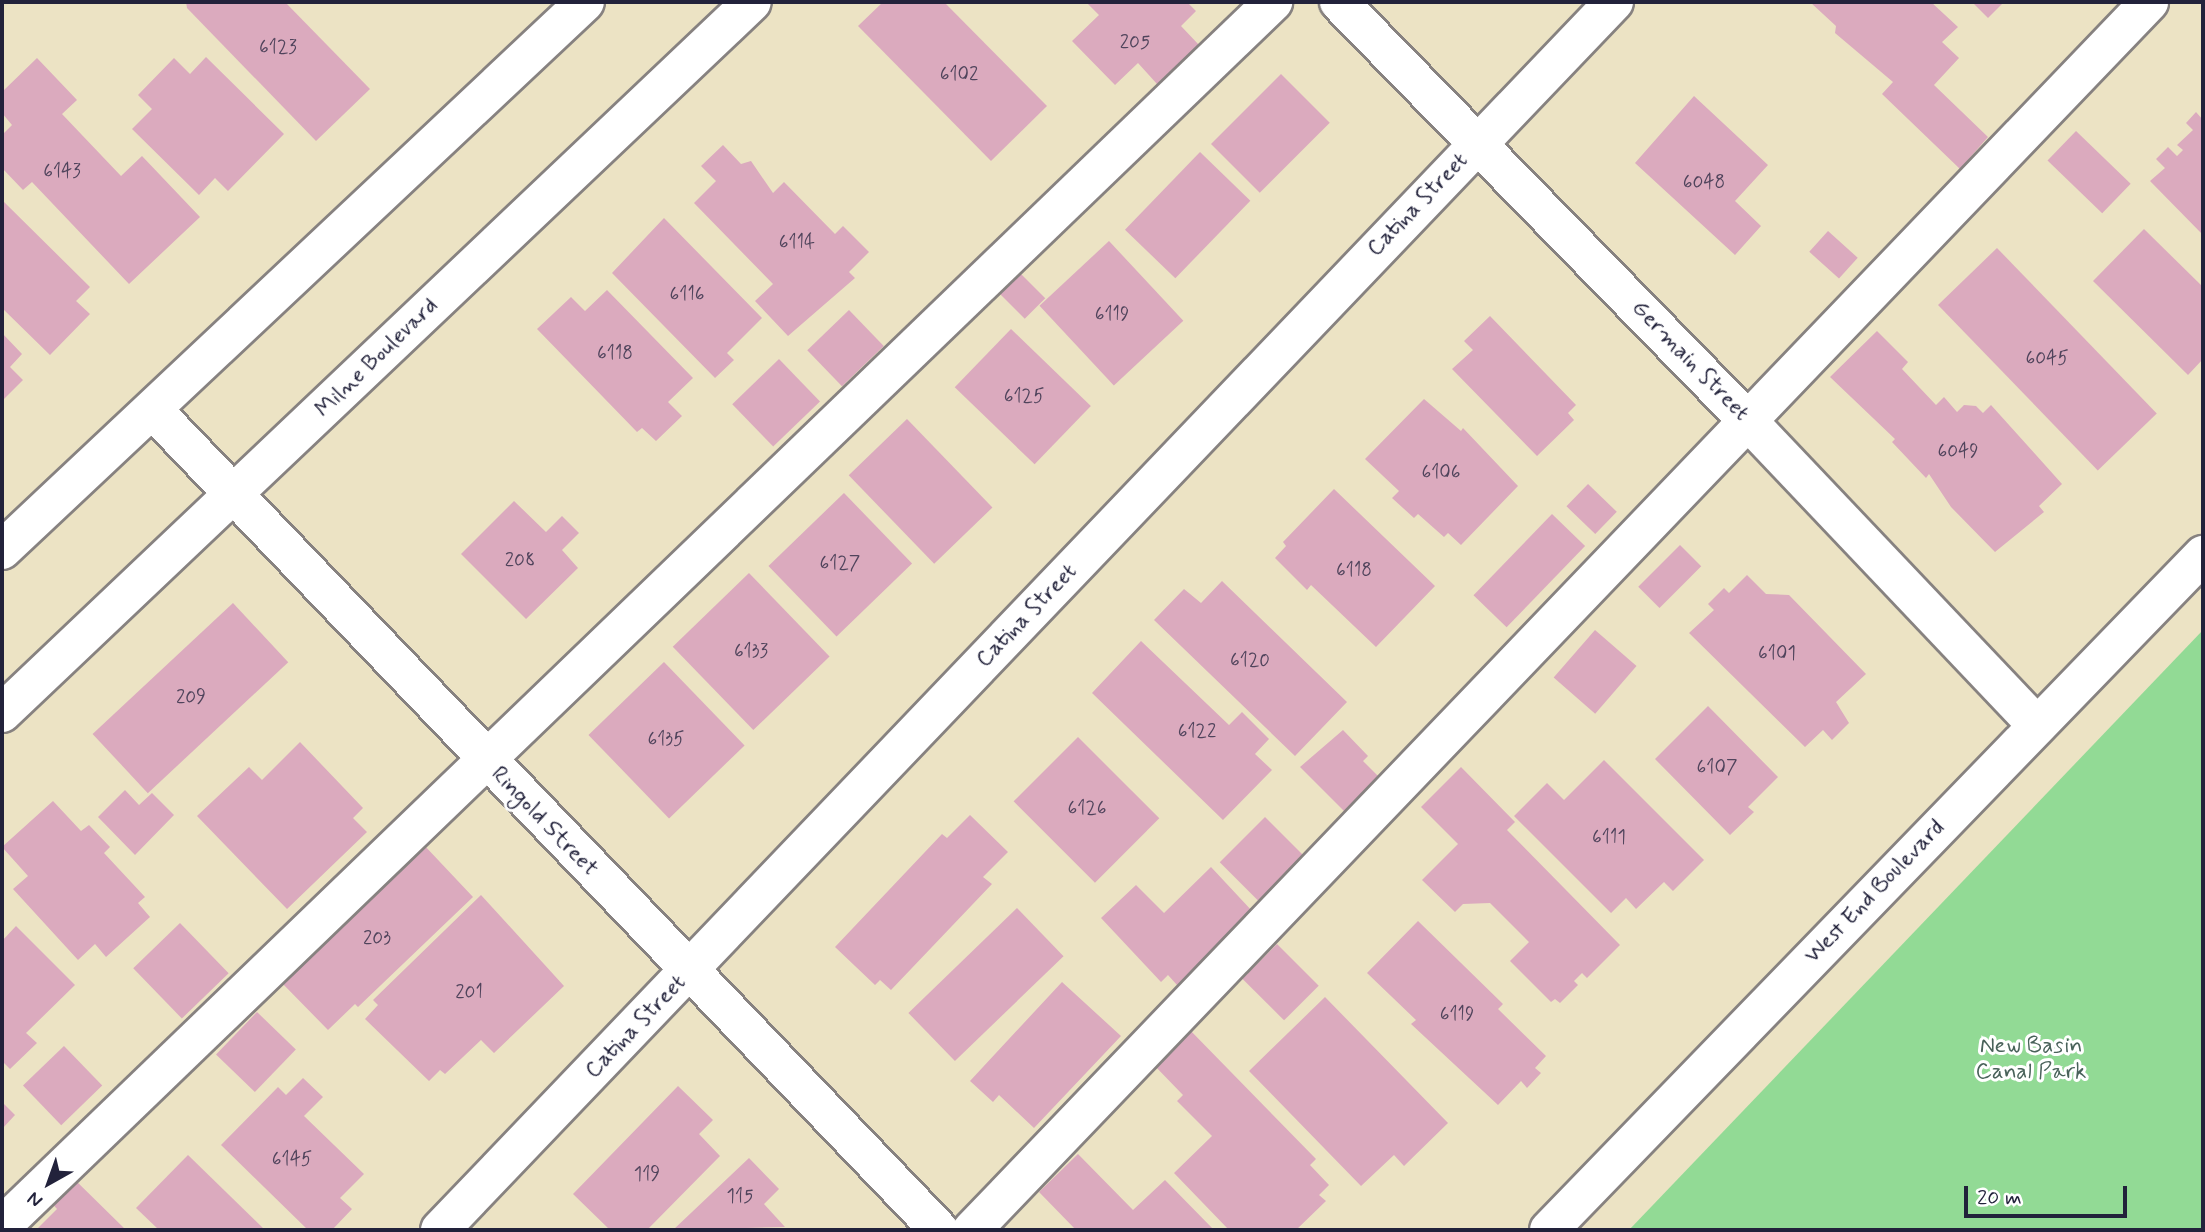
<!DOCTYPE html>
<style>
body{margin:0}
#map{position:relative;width:2205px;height:1232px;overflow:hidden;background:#ece3c4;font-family:Mynerve,sans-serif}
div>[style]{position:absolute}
.green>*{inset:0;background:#92da95}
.building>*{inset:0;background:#dbaabe;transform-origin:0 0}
.roads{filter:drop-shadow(2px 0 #878280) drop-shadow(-2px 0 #878280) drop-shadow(0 2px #878280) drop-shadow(0 -2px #878280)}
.minor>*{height:38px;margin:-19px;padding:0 19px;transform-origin:19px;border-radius:19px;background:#fff}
.major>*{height:38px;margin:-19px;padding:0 19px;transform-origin:19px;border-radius:19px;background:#fff}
span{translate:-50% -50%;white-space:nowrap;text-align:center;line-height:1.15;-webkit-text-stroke:6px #fff;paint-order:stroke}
.number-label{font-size:19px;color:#50445c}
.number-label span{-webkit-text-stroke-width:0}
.street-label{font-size:23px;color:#22223b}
.park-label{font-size:23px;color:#49625a}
.frame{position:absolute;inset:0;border:4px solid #22223b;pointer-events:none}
.north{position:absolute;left:14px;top:1148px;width:70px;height:70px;-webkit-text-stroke:5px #fff;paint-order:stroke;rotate:220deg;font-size:19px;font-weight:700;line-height:28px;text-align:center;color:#22223b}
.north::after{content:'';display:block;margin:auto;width:24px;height:32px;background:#22223b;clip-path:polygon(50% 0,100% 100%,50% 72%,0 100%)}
.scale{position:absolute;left:1964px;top:1186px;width:163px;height:32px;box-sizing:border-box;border:4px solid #22223b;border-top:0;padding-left:9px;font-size:21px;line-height:24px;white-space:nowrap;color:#22223b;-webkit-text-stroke:5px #fff;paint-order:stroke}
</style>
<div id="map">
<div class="green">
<i style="clip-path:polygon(2203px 630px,2203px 1230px,1629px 1230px)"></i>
</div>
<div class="building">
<i style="clip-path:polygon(186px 2px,285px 2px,370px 89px,316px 141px,187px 8px)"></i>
<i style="clip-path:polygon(883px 2px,944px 2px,1047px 106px,991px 161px,858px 26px)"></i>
<i style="clip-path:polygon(1086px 2px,1187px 2px,1196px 11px,1181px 26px,1199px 45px,1157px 84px,1138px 63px,1115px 85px,1072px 41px,1099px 15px)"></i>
<i style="clip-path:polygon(1810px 2px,1931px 2px,1958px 27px,1942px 42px,1959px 58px,1934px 85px,1988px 137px,1960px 169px,1882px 94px,1893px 82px,1835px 33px,1836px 26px)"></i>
<i style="clip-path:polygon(1972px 2px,2004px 2px,1988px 18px)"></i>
<i style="clip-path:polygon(206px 57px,284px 134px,228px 191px,215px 178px,199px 195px,132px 129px,152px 109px,138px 95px,174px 58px,190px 74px)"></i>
<i style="clip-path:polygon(37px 58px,77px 100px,62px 114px,121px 176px,142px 156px,200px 217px,129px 284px,32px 182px,23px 190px,2px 168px,2px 135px,12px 125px,2px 113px,2px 92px)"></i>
<i style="left:1281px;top:74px;width:69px;height:99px;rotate:45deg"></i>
<i style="clip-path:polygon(1694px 96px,1768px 165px,1735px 201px,1761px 226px,1735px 255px,1635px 163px)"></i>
<i style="clip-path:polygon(2196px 112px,2203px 120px,2203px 235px,2150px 181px,2165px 168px,2156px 159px,2168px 147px,2177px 156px,2183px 150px,2177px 145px,2193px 130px,2186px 123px)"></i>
<i style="left:2076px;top:131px;width:76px;height:41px;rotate:44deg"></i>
<i style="clip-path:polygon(723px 145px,741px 164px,751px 161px,773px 193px,784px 182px,835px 234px,843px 226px,869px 252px,849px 272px,855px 278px,788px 336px,755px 301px,773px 284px,694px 203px,716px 181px,701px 166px)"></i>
<i style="left:1200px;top:152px;width:70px;height:108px;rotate:44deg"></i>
<i style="clip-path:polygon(2px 200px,90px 287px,76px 301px,90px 314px,50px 355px,2px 308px)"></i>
<i style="clip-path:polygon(664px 218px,762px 318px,727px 353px,734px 360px,715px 378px,612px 273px)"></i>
<i style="clip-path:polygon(2144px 229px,2203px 287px,2203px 359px,2188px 375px,2093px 281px)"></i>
<i style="left:1828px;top:231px;width:40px;height:28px;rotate:42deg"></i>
<i style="left:1109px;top:241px;width:109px;height:95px;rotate:47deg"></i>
<i style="left:1997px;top:248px;width:230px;height:82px;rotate:46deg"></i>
<i style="left:1017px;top:270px;width:40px;height:29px;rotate:45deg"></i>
<i style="clip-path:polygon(607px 290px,693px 378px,668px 402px,682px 416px,656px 441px,642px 428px,637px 432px,537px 329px,571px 297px,585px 311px)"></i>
<i style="left:849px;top:310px;width:50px;height:58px;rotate:46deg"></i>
<i style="clip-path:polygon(1490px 316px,1576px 405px,1568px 413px,1574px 420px,1537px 456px,1452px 369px,1473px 350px,1464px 341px)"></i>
<i style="left:1011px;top:329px;width:111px;height:81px;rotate:44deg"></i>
<i style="clip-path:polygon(1877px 331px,1908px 362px,1902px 369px,1936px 405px,1944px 397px,1957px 412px,1964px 405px,1976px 406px,1983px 413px,1991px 405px,2062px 484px,2039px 506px,2044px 512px,1995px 552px,1951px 507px,1929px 474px,1926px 478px,1892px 442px,1895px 439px,1830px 377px)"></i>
<i style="clip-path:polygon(2px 333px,22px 354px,10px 367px,23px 380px,2px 401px)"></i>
<i style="left:779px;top:359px;width:59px;height:65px;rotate:46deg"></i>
<i style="clip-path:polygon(1424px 399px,1461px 431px,1463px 428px,1518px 486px,1461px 545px,1448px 533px,1444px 537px,1418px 514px,1414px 518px,1392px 498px,1399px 491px,1365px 459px)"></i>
<i style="left:907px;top:419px;width:123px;height:81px;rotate:46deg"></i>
<i style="left:1588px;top:484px;width:40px;height:31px;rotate:44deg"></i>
<i style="clip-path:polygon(1334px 489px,1435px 586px,1376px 647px,1311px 585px,1307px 590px,1275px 558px,1286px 546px,1283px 542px)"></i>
<i style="left:844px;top:493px;width:98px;height:105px;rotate:46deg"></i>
<i style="clip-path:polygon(514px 501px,546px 532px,562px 516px,579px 533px,562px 550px,578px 568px,526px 619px,461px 554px)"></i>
<i style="left:1552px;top:514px;width:46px;height:113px;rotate:44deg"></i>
<i style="left:1680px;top:545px;width:30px;height:59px;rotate:45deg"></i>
<i style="left:749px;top:573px;width:116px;height:106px;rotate:46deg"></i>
<i style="clip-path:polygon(1747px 575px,1766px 594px,1789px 595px,1866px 674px,1836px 702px,1849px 723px,1832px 740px,1823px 730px,1805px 747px,1689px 633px,1714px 610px,1708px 604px,1724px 588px,1729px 593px)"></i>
<i style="clip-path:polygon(1222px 581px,1347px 702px,1295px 756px,1154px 620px,1184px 589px,1201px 603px)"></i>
<i style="left:233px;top:603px;width:81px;height:192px;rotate:47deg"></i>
<i style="left:1595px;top:630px;width:55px;height:63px;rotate:41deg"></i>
<i style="clip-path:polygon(1141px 641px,1229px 725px,1242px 712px,1269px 739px,1255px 754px,1272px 770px,1223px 820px,1092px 693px)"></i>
<i style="left:664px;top:662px;width:116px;height:105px;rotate:46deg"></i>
<i style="clip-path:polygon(1708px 706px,1778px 777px,1748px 807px,1754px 812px,1730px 835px,1655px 759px)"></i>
<i style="clip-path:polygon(1343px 730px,1368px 756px,1363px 761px,1382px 780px,1347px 814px,1300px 767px)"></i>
<i style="left:1078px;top:737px;width:115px;height:91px;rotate:45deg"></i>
<i style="clip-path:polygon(300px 742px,363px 808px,353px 818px,367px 832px,287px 909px,197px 816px,249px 767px,262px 780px)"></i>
<i style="clip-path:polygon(1604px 760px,1704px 860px,1673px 891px,1664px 882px,1636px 909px,1626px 898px,1611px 913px,1514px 816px,1547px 783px,1564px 800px)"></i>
<i style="clip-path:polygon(1461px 767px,1515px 822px,1507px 830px,1620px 945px,1587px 978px,1582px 973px,1574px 981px,1578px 985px,1560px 1003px,1555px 999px,1551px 1002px,1510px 961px,1529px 942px,1490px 903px,1463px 904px,1455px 912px,1422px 880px,1458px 844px,1421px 807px)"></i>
<i style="clip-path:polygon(125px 790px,139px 805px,152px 793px,174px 815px,135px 855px,98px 817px)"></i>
<i style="clip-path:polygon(53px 801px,81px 831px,89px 825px,110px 847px,104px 853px,145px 897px,138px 903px,150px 917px,106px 957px,95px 944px,78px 960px,13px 889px,28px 876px,2px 847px)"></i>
<i style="clip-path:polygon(970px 815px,1008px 852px,983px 877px,992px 884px,891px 990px,880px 980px,875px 985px,835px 947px,942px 834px,947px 838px)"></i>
<i style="left:1265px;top:817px;width:58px;height:64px;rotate:45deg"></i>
<i style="clip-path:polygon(423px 844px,473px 897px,358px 1007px,355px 1004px,328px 1030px,280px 981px)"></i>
<i style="clip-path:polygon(1211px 867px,1253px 912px,1177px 985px,1168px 975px,1161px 982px,1101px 918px,1136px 885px,1164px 913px)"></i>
<i style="clip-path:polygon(481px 895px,564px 986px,494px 1053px,481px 1040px,445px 1074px,440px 1070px,429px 1081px,365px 1019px,378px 1005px,373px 1000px)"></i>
<i style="left:1017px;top:908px;width:67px;height:151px;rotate:46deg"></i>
<i style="clip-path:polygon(1418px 921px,1503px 1004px,1498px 1009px,1546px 1056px,1535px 1068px,1541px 1073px,1527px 1088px,1521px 1081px,1498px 1105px,1411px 1024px,1416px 1020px,1367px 973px)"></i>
<i style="left:180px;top:923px;width:70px;height:65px;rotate:46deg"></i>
<i style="clip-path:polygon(16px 926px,75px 985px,26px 1033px,37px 1043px,10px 1069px,2px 1061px,2px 941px)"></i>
<i style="left:1277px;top:944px;width:59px;height:49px;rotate:45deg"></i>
<i style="clip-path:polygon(1062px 982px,1121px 1036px,1034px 1128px,999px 1095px,993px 1102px,970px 1081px)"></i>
<i style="clip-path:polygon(1325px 997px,1448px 1123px,1404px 1166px,1394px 1155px,1361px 1186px,1249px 1071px)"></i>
<i style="left:257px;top:1012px;width:54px;height:59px;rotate:44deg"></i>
<i style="clip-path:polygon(1187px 1027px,1316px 1159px,1310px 1165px,1329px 1185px,1319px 1195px,1326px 1201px,1296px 1230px,1229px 1230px,1174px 1173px,1212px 1136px,1177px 1101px,1183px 1095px,1151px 1062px)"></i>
<i style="left:64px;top:1046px;width:55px;height:57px;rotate:46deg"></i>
<i style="clip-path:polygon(303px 1078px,323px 1097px,304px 1116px,364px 1174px,340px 1198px,352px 1209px,332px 1230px,308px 1230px,221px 1145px,278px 1087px,286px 1095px)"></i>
<i style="clip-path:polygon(678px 1086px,713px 1120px,699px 1134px,720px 1156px,647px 1230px,610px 1230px,573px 1194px)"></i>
<i style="clip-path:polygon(2px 1102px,15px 1115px,2px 1129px)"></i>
<i style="clip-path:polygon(1078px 1154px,1133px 1210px,1165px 1180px,1214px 1230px,1076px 1230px,1039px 1192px)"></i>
<i style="clip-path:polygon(188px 1155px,265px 1230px,159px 1230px,136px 1208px)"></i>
<i style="clip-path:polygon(749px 1158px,779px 1189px,764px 1204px,785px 1227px,673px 1230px)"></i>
<i style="clip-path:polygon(70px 1175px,126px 1230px,38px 1228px,57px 1209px,47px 1198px)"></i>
</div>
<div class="roads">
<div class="minor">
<i style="left:1339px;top:2px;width:586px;rotate:45.69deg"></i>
<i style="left:1748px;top:421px;width:419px;rotate:46.5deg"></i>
<i style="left:153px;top:410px;width:1136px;rotate:46.21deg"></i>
<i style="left:2px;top:550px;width:800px;rotate:-43.23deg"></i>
<i style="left:2px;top:713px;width:1033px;rotate:-43.47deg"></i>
<i style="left:2px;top:1226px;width:1765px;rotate:-43.92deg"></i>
<i style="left:440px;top:1230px;width:1699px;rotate:-46.29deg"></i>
<i style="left:972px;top:1230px;width:1701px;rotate:-46.21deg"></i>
</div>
<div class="major">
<i style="left:1549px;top:1230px;width:940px;rotate:-45.91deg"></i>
</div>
</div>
<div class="number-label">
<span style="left:1135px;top:43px">205</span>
<span style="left:278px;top:48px">6123</span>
<span style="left:959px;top:75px">6102</span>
<span style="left:62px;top:172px">6143</span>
<span style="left:1704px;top:183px">6048</span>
<span style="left:797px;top:243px">6114</span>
<span style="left:687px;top:295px">6116</span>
<span style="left:1112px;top:315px">6119</span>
<span style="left:615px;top:354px">6118</span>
<span style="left:2047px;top:359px">6045</span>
<span style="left:1024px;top:397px">6125</span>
<span style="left:1958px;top:452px">6049</span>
<span style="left:1441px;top:473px">6106</span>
<span style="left:520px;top:561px">208</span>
<span style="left:840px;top:564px">6127</span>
<span style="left:1354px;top:571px">6118</span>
<span style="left:751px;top:652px">6133</span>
<span style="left:1777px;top:654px">6101</span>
<span style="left:1250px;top:661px">6120</span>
<span style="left:191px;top:698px">209</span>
<span style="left:1197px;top:732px">6122</span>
<span style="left:666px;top:740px">6135</span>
<span style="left:1717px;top:768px">6107</span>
<span style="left:1087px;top:809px">6126</span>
<span style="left:1609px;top:838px">6111</span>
<span style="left:377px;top:939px">203</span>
<span style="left:469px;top:993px">201</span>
<span style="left:1457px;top:1015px">6119</span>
<span style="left:292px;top:1160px">6145</span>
<span style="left:647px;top:1175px">119</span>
<span style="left:740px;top:1197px">115</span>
</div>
<div class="street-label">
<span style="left:1418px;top:205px;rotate:-46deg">Catina Street</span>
<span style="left:377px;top:358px;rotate:-44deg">Milne Boulevard</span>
<span style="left:1690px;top:361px;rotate:46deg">Germain Street</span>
<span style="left:1027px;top:616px;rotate:-46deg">Catina Street</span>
<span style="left:544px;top:822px;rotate:46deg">Ringold Street</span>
<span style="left:1875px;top:892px;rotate:-46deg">West End Boulevard</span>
<span style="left:636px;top:1027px;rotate:-46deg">Catina Street</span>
</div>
<div class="park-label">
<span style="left:2031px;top:1059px">New Basin<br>Canal Park</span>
</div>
<div class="frame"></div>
<div class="north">N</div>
<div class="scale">20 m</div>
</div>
